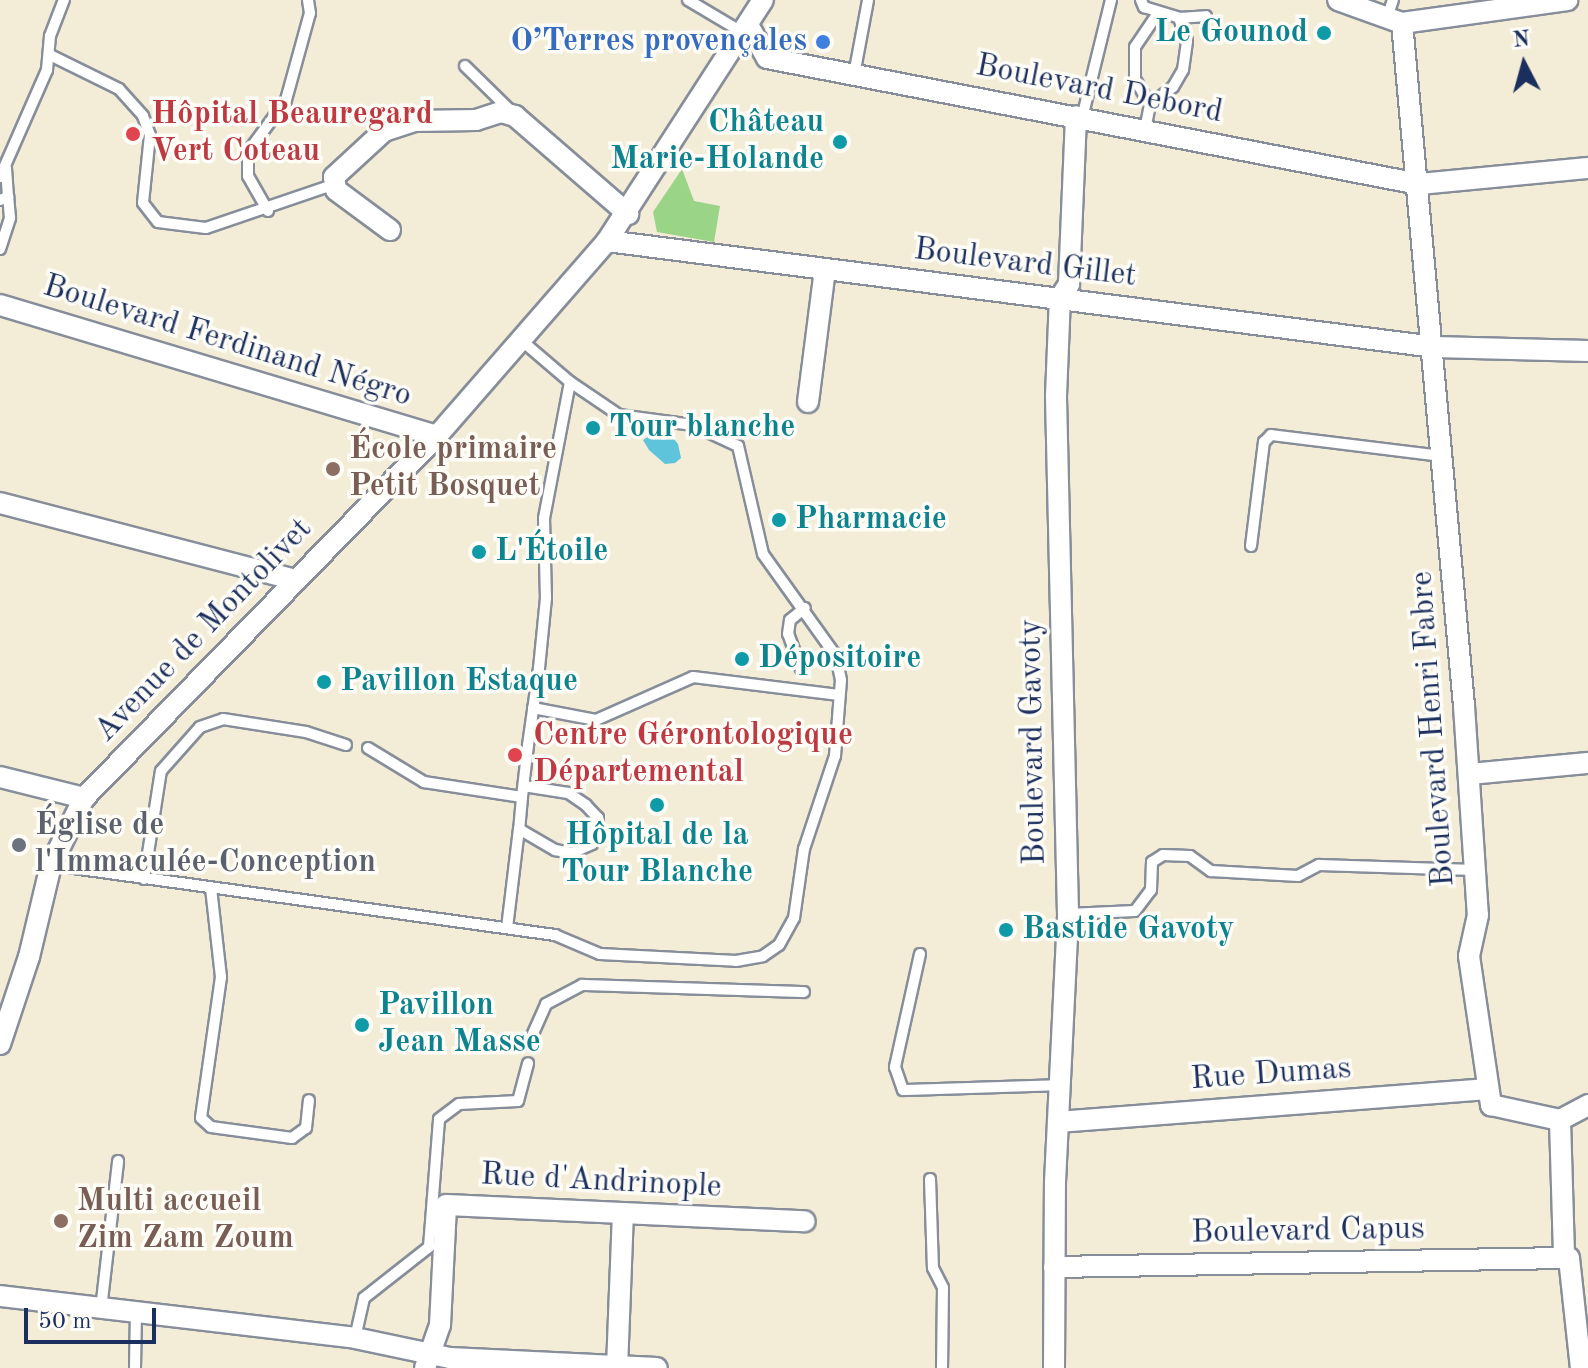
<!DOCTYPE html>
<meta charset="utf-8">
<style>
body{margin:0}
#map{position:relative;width:1588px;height:1368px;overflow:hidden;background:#f3ecd6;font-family:"Old Standard TT",serif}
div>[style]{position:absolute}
.green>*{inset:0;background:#9ad487}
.water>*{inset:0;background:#5ec4db}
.roads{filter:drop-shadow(2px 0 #878e9a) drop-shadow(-2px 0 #878e9a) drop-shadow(0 2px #878e9a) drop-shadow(0 -2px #878e9a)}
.lane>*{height:10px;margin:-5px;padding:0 5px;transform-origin:5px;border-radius:5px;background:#fff}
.street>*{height:20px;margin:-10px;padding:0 10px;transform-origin:10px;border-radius:10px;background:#fff}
.dots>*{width:22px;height:22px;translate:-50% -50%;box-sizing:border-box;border:4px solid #fdfcf7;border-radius:50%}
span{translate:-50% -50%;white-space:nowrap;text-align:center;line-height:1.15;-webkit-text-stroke:7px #fdfcf7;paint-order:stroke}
.culture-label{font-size:32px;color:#0d838f;font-weight:700}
.right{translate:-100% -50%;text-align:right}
.left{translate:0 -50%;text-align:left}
.shop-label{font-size:32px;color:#366cbe;font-weight:700}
.street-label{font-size:32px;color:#1b2f5e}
.health-label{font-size:32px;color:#be3a42;font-weight:700}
.education-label{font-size:32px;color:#785e54;font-weight:700}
.worship-label{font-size:32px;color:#5b616d;font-weight:700}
.north{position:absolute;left:1484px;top:24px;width:80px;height:80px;-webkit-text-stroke:6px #fdfcf7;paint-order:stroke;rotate:354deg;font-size:22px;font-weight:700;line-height:32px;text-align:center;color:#1b2f5e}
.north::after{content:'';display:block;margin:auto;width:28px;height:36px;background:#1b2f5e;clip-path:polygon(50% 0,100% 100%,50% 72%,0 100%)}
.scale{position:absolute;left:24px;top:1308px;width:132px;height:36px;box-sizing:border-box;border:4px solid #1b2f5e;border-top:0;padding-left:10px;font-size:24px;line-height:28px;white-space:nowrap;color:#1b2f5e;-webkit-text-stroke:6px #fdfcf7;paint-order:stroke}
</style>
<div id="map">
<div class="green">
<i style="clip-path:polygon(682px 169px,694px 201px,720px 206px,714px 242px,657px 232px,653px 212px)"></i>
</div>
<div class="water">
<i style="clip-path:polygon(657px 431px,669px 433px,678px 444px,681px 458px,675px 463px,665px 464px,649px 450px,643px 440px)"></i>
</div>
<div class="roads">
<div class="lane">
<i style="left:688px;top:0;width:63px;rotate:30.7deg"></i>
<i style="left:1141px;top:0;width:8px;rotate:67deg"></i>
<i style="left:1144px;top:7px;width:37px;rotate:17deg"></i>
<i style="left:1179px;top:18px;width:27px;rotate:-4deg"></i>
<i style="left:1387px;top:18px;width:19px;rotate:-72deg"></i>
<i style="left:50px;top:55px;width:77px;rotate:26.2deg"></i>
<i style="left:119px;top:89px;width:36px;rotate:48deg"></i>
<i style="left:143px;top:116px;width:20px;rotate:70deg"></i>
<i style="left:150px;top:135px;width:68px;rotate:95.9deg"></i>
<i style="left:143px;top:203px;width:24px;rotate:52deg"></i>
<i style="left:158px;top:222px;width:48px;rotate:7.1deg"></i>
<i style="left:206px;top:228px;width:133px;rotate:-18.8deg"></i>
<i style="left:465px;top:66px;width:64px;rotate:44.4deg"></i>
<i style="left:854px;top:75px;width:76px;rotate:-79.4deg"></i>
<i style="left:1150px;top:105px;width:30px;rotate:-120deg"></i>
<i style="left:1135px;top:79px;width:32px;rotate:-90deg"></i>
<i style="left:1135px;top:47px;width:41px;rotate:-55.9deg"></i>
<i style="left:1150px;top:105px;width:29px;rotate:-38deg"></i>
<i style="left:1173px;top:87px;width:20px;rotate:-60deg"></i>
<i style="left:1183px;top:70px;width:29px;rotate:-82deg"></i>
<i style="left:1187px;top:41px;width:24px;rotate:-109deg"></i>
<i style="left:1082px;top:118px;width:122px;rotate:-76.2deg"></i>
<i style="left:1145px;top:130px;width:25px;rotate:-79deg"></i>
<i style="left:0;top:177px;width:117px;rotate:-66.3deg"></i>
<i style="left:47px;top:70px;width:34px;rotate:-85deg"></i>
<i style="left:50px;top:36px;width:39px;rotate:-69deg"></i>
<i style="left:0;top:200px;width:9px;rotate:-21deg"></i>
<i style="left:8px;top:197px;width:29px;rotate:-94deg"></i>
<i style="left:268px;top:211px;width:40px;rotate:-119.7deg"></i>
<i style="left:248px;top:176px;width:24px;rotate:-90deg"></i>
<i style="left:248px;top:152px;width:64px;rotate:-53.8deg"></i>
<i style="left:286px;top:100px;width:90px;rotate:-74.6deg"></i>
<i style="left:310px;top:13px;width:13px;rotate:-99deg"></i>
<i style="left:0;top:249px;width:33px;rotate:-72deg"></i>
<i style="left:10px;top:218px;width:21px;rotate:-95deg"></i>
<i style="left:521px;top:340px;width:65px;rotate:40.6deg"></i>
<i style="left:570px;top:382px;width:138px;rotate:100.8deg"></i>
<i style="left:544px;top:518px;width:80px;rotate:88.6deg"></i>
<i style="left:546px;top:598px;width:70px;rotate:95.7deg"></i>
<i style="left:539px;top:668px;width:78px;rotate:98.1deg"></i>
<i style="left:528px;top:745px;width:52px;rotate:96.6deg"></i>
<i style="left:522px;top:797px;width:32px;rotate:95deg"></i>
<i style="left:519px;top:829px;width:42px;rotate:30.3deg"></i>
<i style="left:555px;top:850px;width:17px;rotate:10deg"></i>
<i style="left:572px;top:853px;width:22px;rotate:-24deg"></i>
<i style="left:592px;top:844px;width:27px;rotate:-77deg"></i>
<i style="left:598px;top:818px;width:18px;rotate:-133deg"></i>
<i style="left:586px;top:805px;width:22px;rotate:-146deg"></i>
<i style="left:568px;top:793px;width:45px;rotate:-171deg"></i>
<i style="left:1251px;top:546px;width:105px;rotate:-82.9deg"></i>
<i style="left:1264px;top:442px;width:10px;rotate:-45deg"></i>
<i style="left:1271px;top:435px;width:173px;rotate:7deg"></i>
<i style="left:801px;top:669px;width:37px;rotate:-110deg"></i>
<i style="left:788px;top:634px;width:14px;rotate:-82deg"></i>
<i style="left:790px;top:620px;width:19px;rotate:-39deg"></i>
<i style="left:533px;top:708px;width:64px;rotate:10.8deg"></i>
<i style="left:596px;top:720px;width:106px;rotate:-23.9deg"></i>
<i style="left:693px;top:677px;width:147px;rotate:7deg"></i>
<i style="left:368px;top:748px;width:66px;rotate:31.3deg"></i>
<i style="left:424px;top:782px;width:99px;rotate:8.7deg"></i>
<i style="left:51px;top:865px;width:509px;rotate:7.91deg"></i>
<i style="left:555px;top:935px;width:49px;rotate:22.9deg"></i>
<i style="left:600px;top:954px;width:136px;rotate:2.9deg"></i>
<i style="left:736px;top:961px;width:27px;rotate:-10deg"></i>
<i style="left:763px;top:956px;width:19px;rotate:-35deg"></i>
<i style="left:779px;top:945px;width:31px;rotate:-61deg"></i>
<i style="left:794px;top:918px;width:70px;rotate:-81.8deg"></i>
<i style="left:804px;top:849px;width:98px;rotate:-71.6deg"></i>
<i style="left:835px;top:756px;width:76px;rotate:-85.5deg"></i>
<i style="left:841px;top:680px;width:25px;rotate:-102deg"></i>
<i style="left:836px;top:656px;width:125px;rotate:-125.6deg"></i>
<i style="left:763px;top:554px;width:111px;rotate:-103deg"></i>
<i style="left:738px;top:446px;width:50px;rotate:-155deg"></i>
<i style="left:693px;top:425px;width:75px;rotate:-172.3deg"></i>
<i style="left:619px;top:415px;width:59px;rotate:-146deg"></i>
<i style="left:144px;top:879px;width:109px;rotate:-81.1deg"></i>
<i style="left:161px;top:771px;width:59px;rotate:-48.4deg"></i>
<i style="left:200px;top:727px;width:24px;rotate:-19deg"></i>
<i style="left:223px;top:719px;width:84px;rotate:8.9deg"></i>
<i style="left:306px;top:732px;width:42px;rotate:18deg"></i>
<i style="left:211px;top:888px;width:90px;rotate:83.6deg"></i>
<i style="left:221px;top:977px;width:142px;rotate:98.1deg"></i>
<i style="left:201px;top:1118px;width:13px;rotate:42deg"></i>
<i style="left:211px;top:1127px;width:82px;rotate:7.7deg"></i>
<i style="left:292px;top:1138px;width:17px;rotate:-36deg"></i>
<i style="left:306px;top:1128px;width:28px;rotate:-84deg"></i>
<i style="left:1068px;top:914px;width:67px;rotate:-2.6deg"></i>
<i style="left:1135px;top:911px;width:26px;rotate:-53deg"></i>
<i style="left:1151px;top:890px;width:28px;rotate:-88deg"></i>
<i style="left:1152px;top:862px;width:13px;rotate:-32deg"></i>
<i style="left:1163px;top:855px;width:27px;rotate:2deg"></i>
<i style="left:1190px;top:856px;width:26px;rotate:36deg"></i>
<i style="left:1211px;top:871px;width:87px;rotate:3.3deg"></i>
<i style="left:1298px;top:876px;width:24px;rotate:-28deg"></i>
<i style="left:1319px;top:865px;width:156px;rotate:1.8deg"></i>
<i style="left:507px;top:928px;width:100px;rotate:-83.1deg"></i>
<i style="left:920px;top:954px;width:116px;rotate:102.5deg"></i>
<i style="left:895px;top:1067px;width:24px;rotate:71deg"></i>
<i style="left:903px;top:1090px;width:156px;rotate:-1.8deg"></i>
<i style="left:531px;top:1038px;width:37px;rotate:-66deg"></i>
<i style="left:546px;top:1004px;width:41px;rotate:-27.8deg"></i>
<i style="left:582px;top:985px;width:222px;rotate:1.8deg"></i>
<i style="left:930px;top:1179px;width:89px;rotate:88.1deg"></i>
<i style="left:933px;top:1268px;width:22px;rotate:63deg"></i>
<i style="left:943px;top:1288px;width:80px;rotate:90.7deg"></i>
<i style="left:101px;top:1309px;width:149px;rotate:-83.4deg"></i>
<i style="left:355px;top:1338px;width:41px;rotate:-77.3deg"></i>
<i style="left:364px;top:1298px;width:83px;rotate:-38.1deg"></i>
<i style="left:429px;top:1247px;width:128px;rotate:-85.5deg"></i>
<i style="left:439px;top:1119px;width:25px;rotate:-37deg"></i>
<i style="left:459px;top:1104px;width:59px;rotate:-2.9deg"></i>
<i style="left:518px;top:1101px;width:39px;rotate:-75deg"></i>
<i style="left:135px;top:1368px;width:55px;rotate:-89deg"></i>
</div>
<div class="street">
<i style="left:1338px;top:0;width:68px;rotate:19.8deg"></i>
<i style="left:1402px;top:23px;width:167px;rotate:-7.9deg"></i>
<i style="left:1402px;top:23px;width:686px;rotate:84.81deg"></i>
<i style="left:1464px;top:706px;width:209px;rotate:86.2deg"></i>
<i style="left:1478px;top:915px;width:42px;rotate:102.4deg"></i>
<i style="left:1469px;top:956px;width:151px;rotate:81.6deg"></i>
<i style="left:1491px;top:1105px;width:71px;rotate:12.3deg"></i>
<i style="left:1560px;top:1120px;width:138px;rotate:88.3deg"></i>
<i style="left:1564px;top:1258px;width:5px"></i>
<i style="left:1569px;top:1258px;width:111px;rotate:83.8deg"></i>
<i style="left:748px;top:25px;width:38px;rotate:60deg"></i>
<i style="left:767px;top:58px;width:664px;rotate:10.94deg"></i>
<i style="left:1419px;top:184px;width:170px;rotate:-5.4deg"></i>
<i style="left:390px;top:230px;width:67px;rotate:-143.5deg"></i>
<i style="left:336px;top:190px;width:13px;rotate:-99deg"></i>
<i style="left:334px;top:177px;width:68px;rotate:-42.6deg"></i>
<i style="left:384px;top:131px;width:32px;rotate:-18deg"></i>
<i style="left:414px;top:121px;width:62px;rotate:-0.9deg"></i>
<i style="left:476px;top:120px;width:26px;rotate:-18deg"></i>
<i style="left:501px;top:112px;width:15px;rotate:16deg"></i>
<i style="left:515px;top:116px;width:150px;rotate:40.9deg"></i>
<i style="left:607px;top:241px;width:835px;rotate:7.3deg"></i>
<i style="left:1435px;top:347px;width:153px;rotate:1.5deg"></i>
<i style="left:0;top:305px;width:456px;rotate:16.7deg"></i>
<i style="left:808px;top:402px;width:134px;rotate:-82.7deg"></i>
<i style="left:0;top:503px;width:306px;rotate:14.6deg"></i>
<i style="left:1469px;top:774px;width:120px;rotate:-5.3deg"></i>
<i style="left:0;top:777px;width:87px;rotate:14deg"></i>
<i style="left:0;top:1044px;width:92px;rotate:-71.6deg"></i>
<i style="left:29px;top:957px;width:95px;rotate:-76.6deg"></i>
<i style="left:51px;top:865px;width:75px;rotate:-63.8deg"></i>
<i style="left:84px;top:798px;width:506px;rotate:-45.72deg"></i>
<i style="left:437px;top:436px;width:259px;rotate:-48.9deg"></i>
<i style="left:607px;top:241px;width:287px;rotate:-57.1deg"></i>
<i style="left:1560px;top:1120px;width:32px;rotate:-28deg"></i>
<i style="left:1058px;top:1122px;width:431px;rotate:-4.4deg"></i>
<i style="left:1054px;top:1267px;width:510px;rotate:-1.01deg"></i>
<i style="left:0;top:1296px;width:357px;rotate:6.7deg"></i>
<i style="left:355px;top:1338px;width:97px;rotate:11.9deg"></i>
<i style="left:450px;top:1358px;width:207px;rotate:2.8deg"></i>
<i style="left:425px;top:1368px;width:46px;rotate:-70.8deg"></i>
<i style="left:440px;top:1325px;width:120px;rotate:-87.1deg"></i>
<i style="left:446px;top:1205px;width:359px;rotate:2.6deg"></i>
<i style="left:617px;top:1368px;width:155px;rotate:-87.8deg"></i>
<i style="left:1054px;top:1368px;width:186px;rotate:-89.7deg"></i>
<i style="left:1055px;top:1182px;width:268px;rotate:-87.2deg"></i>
<i style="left:1068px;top:914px;width:518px;rotate:-91.33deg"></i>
<i style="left:1056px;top:396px;width:98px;rotate:-87.7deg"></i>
<i style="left:1060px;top:298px;width:17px;rotate:-57deg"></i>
<i style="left:1069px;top:284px;width:168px;rotate:-87.6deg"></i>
</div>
</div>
<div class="dots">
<i style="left:1324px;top:33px;background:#0f9aa8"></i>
<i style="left:823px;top:42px;background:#3f7fe0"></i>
<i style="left:133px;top:134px;background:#e0444e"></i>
<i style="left:840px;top:142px;background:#0f9aa8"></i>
<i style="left:593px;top:428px;background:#0f9aa8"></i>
<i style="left:333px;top:469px;background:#8d6e63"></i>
<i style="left:779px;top:520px;background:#0f9aa8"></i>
<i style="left:479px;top:552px;background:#0f9aa8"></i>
<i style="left:742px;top:659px;background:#0f9aa8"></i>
<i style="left:324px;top:682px;background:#0f9aa8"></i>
<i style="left:515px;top:755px;background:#e0444e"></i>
<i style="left:657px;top:805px;background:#0f9aa8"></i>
<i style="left:19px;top:845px;background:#6b7280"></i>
<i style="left:1006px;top:930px;background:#0f9aa8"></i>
<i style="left:362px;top:1025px;background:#0f9aa8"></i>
<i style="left:61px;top:1221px;background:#8d6e63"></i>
</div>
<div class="culture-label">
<span class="right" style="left:1308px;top:33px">Le Gounod</span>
<span class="right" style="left:824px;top:142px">Château<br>Marie-Holande</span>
<span class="left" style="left:609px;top:428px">Tour blanche</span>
<span class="left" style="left:795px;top:520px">Pharmacie</span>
<span class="left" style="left:495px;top:552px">L'Étoile</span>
<span class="left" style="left:758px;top:659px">Dépositoire</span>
<span class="left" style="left:340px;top:682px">Pavillon Estaque</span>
<span style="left:657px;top:855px">Hôpital de la<br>Tour Blanche</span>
<span class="left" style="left:1022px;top:930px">Bastide Gavoty</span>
<span class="left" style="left:378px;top:1025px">Pavillon<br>Jean Masse</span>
</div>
<div class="shop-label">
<span class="right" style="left:807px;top:42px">O’Terres provençales</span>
</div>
<div class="street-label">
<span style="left:1099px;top:90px;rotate:11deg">Boulevard Debord</span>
<span style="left:1025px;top:264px;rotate:7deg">Boulevard Gillet</span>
<span style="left:227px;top:342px;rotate:17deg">Boulevard Ferdinand Négro</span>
<span style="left:204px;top:631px;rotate:-46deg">Avenue de Montolivet</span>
<span style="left:1434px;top:729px;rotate:-94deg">Boulevard Henri Fabre</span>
<span style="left:1034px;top:742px;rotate:-91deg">Boulevard Gavoty</span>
<span style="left:1271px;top:1075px;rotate:-4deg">Rue Dumas</span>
<span style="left:601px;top:1182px;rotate:3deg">Rue d'Andrinople</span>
<span style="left:1308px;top:1232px;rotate:-1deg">Boulevard Capus</span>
</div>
<div class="health-label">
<span class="left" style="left:151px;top:134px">Hôpital Beauregard<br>Vert Coteau</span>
<span class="left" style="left:533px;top:755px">Centre Gérontologique<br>Départemental</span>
</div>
<div class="education-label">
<span class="left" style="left:349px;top:469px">École primaire<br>Petit Bosquet</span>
<span class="left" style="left:77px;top:1221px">Multi accueil<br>Zim Zam Zoum</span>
</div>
<div class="worship-label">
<span class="left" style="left:35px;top:845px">Église de<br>l'Immaculée-Conception</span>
</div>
<div class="north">N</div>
<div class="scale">50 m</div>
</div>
